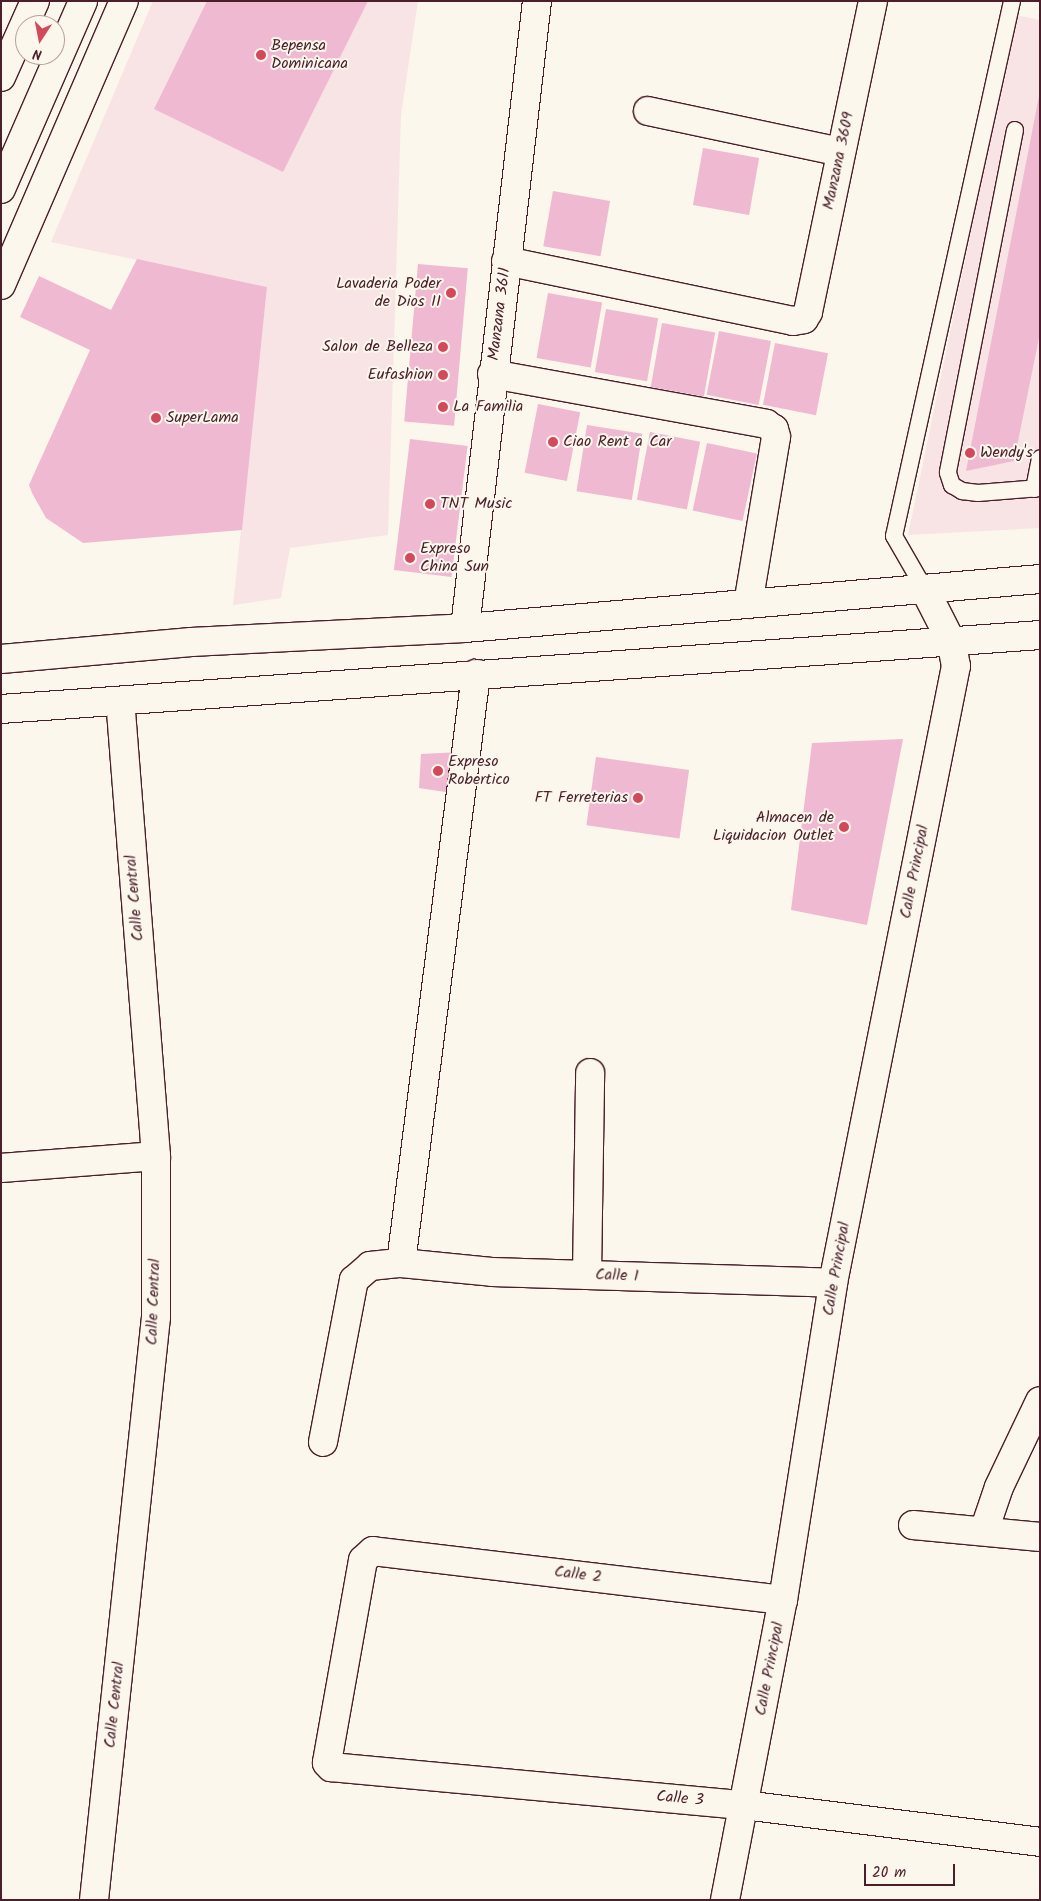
<!DOCTYPE html>
<style>
body{margin:0}
#map{position:relative;width:1041px;height:1901px;overflow:hidden;background:#fbf7ec;font-family:Kalam,sans-serif}
div>[style]{position:absolute}
.built>*{inset:0;background:#f8e4e4}
.building>*{inset:0;background:#f0b9d2;transform-origin:0 0}
.roads{filter:drop-shadow(1px 0 #4a1f2b) drop-shadow(-1px 0 #4a1f2b) drop-shadow(0 1px #4a1f2b) drop-shadow(0 -1px #4a1f2b)}
.service>*{height:16px;margin:-8px;padding:0 8px;transform-origin:8px;border-radius:8px;background:#fbf7ec}
.minor>*{height:28px;margin:-14px;padding:0 14px;transform-origin:14px;border-radius:14px;background:#fbf7ec}
.primary>*{height:28px;margin:-14px;padding:0 14px;transform-origin:14px;border-radius:14px;background:#fbf7ec}
.dots>*{width:14px;height:14px;translate:-50% -50%;box-sizing:border-box;border:2px solid #fbf7ec;border-radius:50%}
span{translate:-50% -50%;white-space:nowrap;text-align:center;line-height:1.15;-webkit-text-stroke:4px #fbf7ec;paint-order:stroke}
.poi-label{font-size:16px;color:#4a1f2b}
.left{translate:0 -50%;text-align:left}
.right{translate:-100% -50%;text-align:right}
.street-label{font-size:16px;color:#4a1f2b}
.frame{position:absolute;inset:0;border:2px solid #4a1f2b;pointer-events:none}
.north{position:absolute;left:15px;top:15px;width:50px;height:50px;box-sizing:border-box;background:#fbf7ec;border:1px solid #b4a19f;border-radius:50%;rotate:191deg;font-size:14px;font-weight:700;line-height:20px;text-align:center;color:#4a1f2b}
.north::after{content:'';display:block;margin:auto;width:18px;height:22px;background:#d1495b;clip-path:polygon(50% 0,100% 100%,50% 72%,0 100%)}
.scale{position:absolute;left:864px;top:1864px;width:91px;height:22px;box-sizing:border-box;border:2px solid #4a1f2b;border-top:0;padding-left:6px;font-size:15px;line-height:18px;white-space:nowrap;color:#4a1f2b;-webkit-text-stroke:4px #fbf7ec;paint-order:stroke}
</style>
<div id="map">
<div class="built">
<i style="clip-path:polygon(153px 1px,418px 1px,401px 115px,388px 535px,290px 548px,281px 598px,233px 605px,267px 287px,51px 242px)"></i>
<i style="clip-path:polygon(1016px 15px,1040px 20px,1040px 528px,908px 535px)"></i>
</div>
<div class="building">
<i style="clip-path:polygon(207px 1px,368px 1px,283px 172px,154px 109px)"></i>
<i style="clip-path:polygon(1039px 96px,1040px 333px,1014px 461px,966px 471px)"></i>
<i style="left:703px;top:148px;width:57px;height:58px;rotate:10deg"></i>
<i style="left:553px;top:191px;width:58px;height:56px;rotate:10deg"></i>
<i style="clip-path:polygon(137px 259px,267px 287px,242px 530px,83px 543px,46px 518px,32px 493px,29px 485px,90px 350px,20px 317px,39px 276px,111px 310px)"></i>
<i style="left:418px;top:264px;width:50px;height:158px;rotate:5deg"></i>
<i style="left:548px;top:293px;width:55px;height:66px;rotate:10deg"></i>
<i style="left:606px;top:309px;width:53px;height:64px;rotate:10deg"></i>
<i style="left:662px;top:323px;width:54px;height:65px;rotate:10deg"></i>
<i style="left:719px;top:331px;width:53px;height:65px;rotate:11deg"></i>
<i style="left:775px;top:343px;width:54px;height:63px;rotate:11deg"></i>
<i style="left:538px;top:404px;width:43px;height:70px;rotate:11deg"></i>
<i style="left:587px;top:425px;width:56px;height:67px;rotate:9deg"></i>
<i style="left:650px;top:432px;width:51px;height:69px;rotate:11deg"></i>
<i style="left:410px;top:439px;width:58px;height:132px;rotate:7deg"></i>
<i style="left:707px;top:443px;width:51px;height:69px;rotate:12deg"></i>
<i style="clip-path:polygon(903px 739px,867px 925px,791px 910px,812px 743px)"></i>
<i style="clip-path:polygon(460px 752px,452px 793px,419px 788px,421px 754px)"></i>
<i style="left:596px;top:757px;width:94px;height:69px;rotate:8deg"></i>
</div>
<div class="roads">
<div class="service">
<i style="left:1015px;top:130px;width:349px;rotate:101.1deg"></i>
<i style="left:948px;top:473px;width:13px;rotate:72deg"></i>
<i style="left:952px;top:485px;width:12px;rotate:31deg"></i>
<i style="left:962px;top:491px;width:16px;rotate:7deg"></i>
<i style="left:978px;top:493px;width:62px;rotate:-4.6deg"></i>
<i style="left:1034px;top:489px;width:31px;rotate:-79deg"></i>
<i style="left:924px;top:588px;width:60px;rotate:-120deg"></i>
<i style="left:894px;top:536px;width:548px;rotate:-77.56deg"></i>
</div>
<div class="minor">
<i style="left:648px;top:111px;width:197px;rotate:12deg"></i>
<i style="left:506px;top:261px;width:293px;rotate:11.8deg"></i>
<i style="left:793px;top:321px;width:11px;rotate:-10deg"></i>
<i style="left:804px;top:319px;width:8px;rotate:-60deg"></i>
<i style="left:808px;top:312px;width:318px;rotate:-78.2deg"></i>
<i style="left:492px;top:374px;width:279px;rotate:10.3deg"></i>
<i style="left:766px;top:424px;width:9px;rotate:32deg"></i>
<i style="left:774px;top:429px;width:8px;rotate:76deg"></i>
<i style="left:776px;top:437px;width:169px;rotate:99.5deg"></i>
<i style="left:465px;top:628px;width:631px;rotate:-83.45deg"></i>
<i style="left:1px;top:1168px;width:155px;rotate:-4.4deg"></i>
<i style="left:401px;top:1263px;width:594px;rotate:-82.74deg"></i>
<i style="left:587px;top:1275px;width:202px;rotate:-89.1deg"></i>
<i style="left:323px;top:1442px;width:165px;rotate:-79.2deg"></i>
<i style="left:354px;top:1280px;width:21px;rotate:-41deg"></i>
<i style="left:370px;top:1266px;width:31px;rotate:-6deg"></i>
<i style="left:401px;top:1263px;width:91px;rotate:5.6deg"></i>
<i style="left:492px;top:1272px;width:341px;rotate:1.8deg"></i>
<i style="left:913px;top:1525px;width:128px;rotate:5.4deg"></i>
<i style="left:984px;top:1531px;width:46px;rotate:-71.2deg"></i>
<i style="left:999px;top:1487px;width:95px;rotate:-64.5deg"></i>
<i style="left:783px;top:1600px;width:413px;rotate:-173.2deg"></i>
<i style="left:373px;top:1551px;width:13px;rotate:138deg"></i>
<i style="left:363px;top:1560px;width:206px;rotate:100.1deg"></i>
<i style="left:327px;top:1763px;width:6px;rotate:45deg"></i>
<i style="left:331px;top:1767px;width:415px;rotate:5.3deg"></i>
<i style="left:744px;top:1805px;width:298px;rotate:7.1deg"></i>
<i style="left:94px;top:1900px;width:586px;rotate:-83.93deg"></i>
<i style="left:156px;top:1317px;width:161px;rotate:-90deg"></i>
<i style="left:156px;top:1156px;width:454px;rotate:-94.5deg"></i>
<i style="left:725px;top:1900px;width:306px;rotate:-79.1deg"></i>
<i style="left:783px;top:1600px;width:321px;rotate:-81deg"></i>
<i style="left:833px;top:1283px;width:629px;rotate:-78.73deg"></i>
<i style="left:956px;top:666px;width:25px;rotate:-101deg"></i>
<i style="left:951px;top:641px;width:59px;rotate:-117deg"></i>
</div>
<div class="primary">
<i style="left:1px;top:77px;width:83px;rotate:-65.9deg"></i>
<i style="left:1px;top:189px;width:205px;rotate:-66.4deg"></i>
<i style="left:1px;top:285px;width:309px;rotate:-66.6deg"></i>
<i style="left:1px;top:659px;width:191px;rotate:-5.1deg"></i>
<i style="left:191px;top:642px;width:274px;rotate:-2.9deg"></i>
<i style="left:465px;top:628px;width:577px;rotate:-4.87deg"></i>
<i style="left:1px;top:709px;width:1042px;rotate:-4.07deg"></i>
</div>
</div>
<div class="dots">
<i style="left:261px;top:55px;background:#d1495b"></i>
<i style="left:451px;top:293px;background:#d1495b"></i>
<i style="left:443px;top:347px;background:#d1495b"></i>
<i style="left:443px;top:375px;background:#d1495b"></i>
<i style="left:443px;top:407px;background:#d1495b"></i>
<i style="left:156px;top:418px;background:#d1495b"></i>
<i style="left:553px;top:442px;background:#d1495b"></i>
<i style="left:970px;top:453px;background:#d1495b"></i>
<i style="left:430px;top:504px;background:#d1495b"></i>
<i style="left:410px;top:558px;background:#d1495b"></i>
<i style="left:438px;top:771px;background:#d1495b"></i>
<i style="left:638px;top:798px;background:#d1495b"></i>
<i style="left:844px;top:827px;background:#d1495b"></i>
</div>
<div class="poi-label">
<span class="left" style="left:271px;top:55px">Bepensa<br>Dominicana</span>
<span class="right" style="left:441px;top:293px">Lavaderia Poder<br>de Dios II</span>
<span class="right" style="left:433px;top:347px">Salon de Belleza</span>
<span class="right" style="left:433px;top:375px">Eufashion</span>
<span class="left" style="left:453px;top:407px">La Familia</span>
<span class="left" style="left:166px;top:418px">SuperLama</span>
<span class="left" style="left:563px;top:442px">Ciao Rent a Car</span>
<span class="left" style="left:980px;top:453px">Wendy's</span>
<span class="left" style="left:440px;top:504px">TNT Music</span>
<span class="left" style="left:420px;top:558px">Expreso<br>China Sun</span>
<span class="left" style="left:448px;top:771px">Expreso<br>Robertico</span>
<span class="right" style="left:628px;top:798px">FT Ferreterias</span>
<span class="right" style="left:834px;top:827px">Almacen de<br>Liquidacion Outlet</span>
</div>
<div class="street-label">
<span style="left:839px;top:161px;rotate:-78deg">Manzana 3609</span>
<span style="left:500px;top:314px;rotate:-83deg">Manzana 3611</span>
<span style="left:915px;top:872px;rotate:-79deg">Calle Principal</span>
<span style="left:135px;top:898px;rotate:-95deg">Calle Central</span>
<span style="left:837px;top:1269px;rotate:-80deg">Calle Principal</span>
<span style="left:617px;top:1276px;rotate:2deg">Calle 1</span>
<span style="left:154px;top:1302px;rotate:-88deg">Calle Central</span>
<span style="left:578px;top:1575px;rotate:7deg">Calle 2</span>
<span style="left:770px;top:1669px;rotate:-79deg">Calle Principal</span>
<span style="left:115px;top:1705px;rotate:-84deg">Calle Central</span>
<span style="left:680px;top:1799px;rotate:5deg">Calle 3</span>
</div>
<div class="frame"></div>
<div class="north">N</div>
<div class="scale">20 m</div>
</div>
